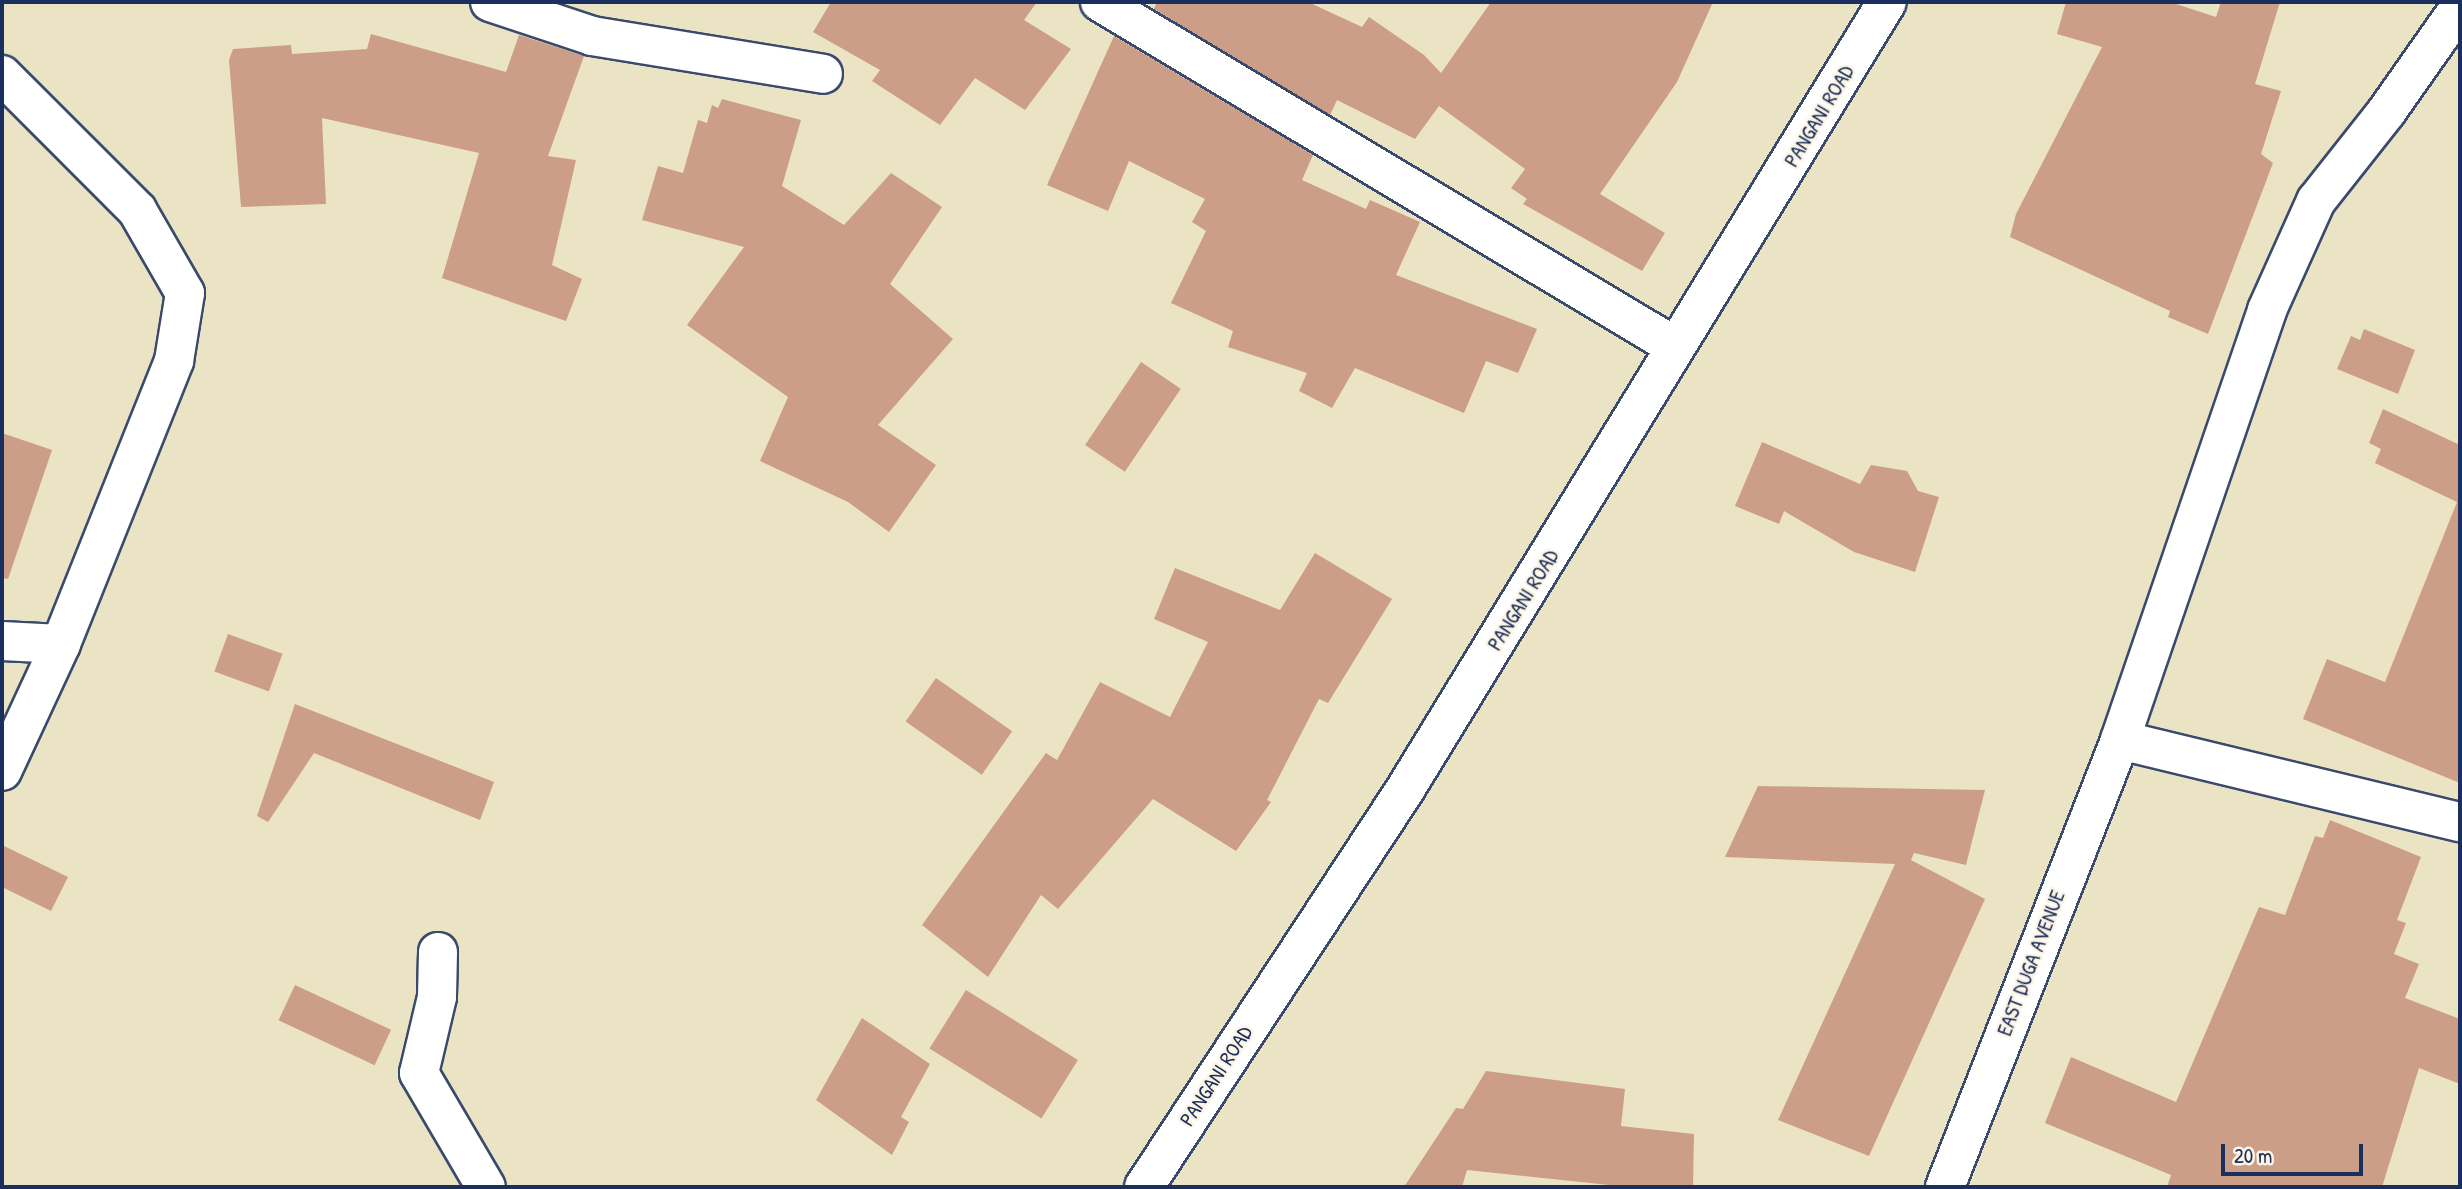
<!DOCTYPE html>
<style>
body{margin:0}
#map{position:relative;width:2462px;height:1189px;overflow:hidden;background:#ebe4c4;font-family:"Patrick Hand",sans-serif}
div>[style]{position:absolute}
.building>*{inset:0;background:#cc9e88;transform-origin:0 0}
.roads{filter:drop-shadow(2px 0 #3a4a6d) drop-shadow(-2px 0 #3a4a6d) drop-shadow(0 2px #3a4a6d) drop-shadow(0 -2px #3a4a6d)}
.minor>*{height:38px;margin:-19px;padding:0 19px;transform-origin:19px;border-radius:19px;background:#fff}
.major>*{height:38px;margin:-19px;padding:0 19px;transform-origin:19px;border-radius:19px;background:#fff}
span{translate:-50% -50%;white-space:nowrap;text-align:center;line-height:1.15;-webkit-text-stroke:5px #fcf5e5;paint-order:stroke}
.street-label{font-size:21px;color:#1b2f5e}
.frame{position:absolute;inset:0;border:4px solid #1b2f5e;pointer-events:none}
.scale{position:absolute;left:2221px;top:1144px;width:142px;height:32px;box-sizing:border-box;border:4px solid #1b2f5e;border-top:0;padding-left:9px;font-size:21px;line-height:24px;white-space:nowrap;color:#1b2f5e;-webkit-text-stroke:5px #fcf5e5;paint-order:stroke}
</style>
<div id="map">
<div class="building">
<i style="clip-path:polygon(831px 2px,1037px 2px,1024px 20px,1071px 49px,1025px 110px,975px 78px,940px 125px,872px 81px,880px 70px,813px 32px)"></i>
<i style="clip-path:polygon(1157px 2px,1308px 2px,1362px 27px,1369px 17px,1424px 55px,1441px 73px,1491px 2px,1713px 2px,1677px 82px,1600px 194px,1665px 233px,1642px 271px,1523px 204px,1527px 199px,1511px 188px,1525px 169px,1439px 106px,1415px 139px,1337px 100px,1330px 115px,1154px 9px)"></i>
<i style="clip-path:polygon(2066px 2px,2170px 2px,2216px 17px,2221px 2px,2280px 2px,2255px 84px,2281px 91px,2261px 154px,2273px 163px,2208px 334px,2168px 317px,2170px 311px,2010px 237px,2016px 214px,2102px 47px,2057px 34px)"></i>
<i style="clip-path:polygon(371px 34px,506px 72px,519px 35px,584px 56px,548px 156px,576px 160px,552px 265px,582px 279px,566px 321px,442px 278px,479px 153px,322px 118px,326px 204px,241px 207px,229px 60px,233px 49px,291px 45px,292px 54px,367px 49px)"></i>
<i style="clip-path:polygon(1114px 36px,1313px 155px,1302px 180px,1366px 209px,1370px 200px,1420px 222px,1396px 275px,1537px 329px,1518px 373px,1486px 361px,1464px 413px,1355px 368px,1332px 408px,1299px 391px,1307px 373px,1228px 347px,1233px 331px,1171px 303px,1206px 231px,1192px 222px,1205px 199px,1129px 161px,1108px 211px,1047px 185px)"></i>
<i style="clip-path:polygon(722px 99px,801px 120px,782px 186px,844px 225px,891px 173px,942px 207px,890px 284px,953px 339px,878px 425px,936px 465px,889px 532px,848px 502px,760px 461px,788px 397px,687px 325px,744px 247px,642px 220px,658px 166px,683px 173px,698px 120px,707px 123px,712px 105px,718px 108px)"></i>
<i style="clip-path:polygon(2364px 329px,2415px 350px,2398px 394px,2337px 369px,2351px 336px,2360px 340px)"></i>
<i style="left:1141px;top:362px;width:48px;height:100px;rotate:34deg"></i>
<i style="clip-path:polygon(2383px 409px,2460px 445px,2460px 783px,2303px 719px,2327px 659px,2385px 682px,2457px 502px,2375px 463px,2381px 449px,2369px 443px)"></i>
<i style="clip-path:polygon(2px 433px,52px 450px,8px 579px,2px 578px)"></i>
<i style="clip-path:polygon(1762px 442px,1860px 484px,1871px 465px,1907px 471px,1918px 491px,1939px 497px,1915px 572px,1854px 552px,1784px 511px,1779px 524px,1735px 506px)"></i>
<i style="clip-path:polygon(1315px 553px,1392px 599px,1328px 703px,1319px 699px,1267px 800px,1271px 802px,1236px 851px,1153px 799px,1058px 909px,1041px 895px,988px 977px,922px 925px,1046px 753px,1057px 760px,1100px 682px,1170px 717px,1208px 642px,1154px 619px,1175px 568px,1280px 610px)"></i>
<i style="left:228px;top:634px;width:58px;height:40px;rotate:20deg"></i>
<i style="left:936px;top:678px;width:93px;height:53px;rotate:35deg"></i>
<i style="clip-path:polygon(295px 704px,494px 782px,480px 820px,314px 753px,268px 822px,257px 816px)"></i>
<i style="clip-path:polygon(1758px 786px,1985px 790px,1966px 865px,1914px 853px,1911px 860px,1985px 899px,1869px 1156px,1778px 1120px,1895px 864px,1725px 857px)"></i>
<i style="clip-path:polygon(2330px 820px,2421px 857px,2397px 920px,2406px 923px,2394px 954px,2419px 964px,2405px 998px,2460px 1019px,2460px 1084px,2419px 1068px,2382px 1187px,2167px 1187px,2171px 1175px,2045px 1123px,2071px 1057px,2176px 1102px,2259px 907px,2285px 915px,2315px 836px,2323px 838px)"></i>
<i style="clip-path:polygon(2px 845px,68px 877px,51px 911px,2px 887px)"></i>
<i style="left:295px;top:985px;width:106px;height:39px;rotate:25deg"></i>
<i style="left:966px;top:990px;width:132px;height:69px;rotate:32deg"></i>
<i style="clip-path:polygon(862px 1018px,930px 1064px,901px 1117px,909px 1122px,892px 1155px,816px 1100px)"></i>
<i style="clip-path:polygon(1486px 1071px,1625px 1089px,1621px 1126px,1694px 1134px,1693px 1187px,1628px 1187px,1467px 1170px,1462px 1187px,1404px 1187px,1456px 1108px,1463px 1109px)"></i>
</div>
<div class="roads">
<div class="minor">
<i style="left:490px;top:2px;width:108px;rotate:18.4deg"></i>
<i style="left:592px;top:36px;width:234px;rotate:9.3deg"></i>
<i style="left:1100px;top:2px;width:669px;rotate:30.93deg"></i>
<i style="left:2px;top:75px;width:191px;rotate:45deg"></i>
<i style="left:137px;top:210px;width:96px;rotate:60deg"></i>
<i style="left:185px;top:293px;width:69px;rotate:99.2deg"></i>
<i style="left:174px;top:361px;width:305px;rotate:111.8deg"></i>
<i style="left:61px;top:644px;width:140px;rotate:114.9deg"></i>
<i style="left:2px;top:641px;width:59px;rotate:2.9deg"></i>
<i style="left:2120px;top:740px;width:350px;rotate:13.6deg"></i>
<i style="left:438px;top:952px;width:45px;rotate:91.3deg"></i>
<i style="left:437px;top:997px;width:78px;rotate:103.3deg"></i>
<i style="left:419px;top:1073px;width:132px;rotate:59.6deg"></i>
<i style="left:1945px;top:1187px;width:480px;rotate:-68.6deg"></i>
<i style="left:2120px;top:740px;width:454px;rotate:-71.1deg"></i>
<i style="left:2267px;top:310px;width:120px;rotate:-65.8deg"></i>
<i style="left:2316px;top:201px;width:115px;rotate:-51.7deg"></i>
<i style="left:2387px;top:111px;width:127px;rotate:-54.9deg"></i>
</div>
<div class="major">
<i style="left:1144px;top:1187px;width:477px;rotate:-56.7deg"></i>
<i style="left:1406px;top:788px;width:921px;rotate:-58.54deg"></i>
</div>
</div>
<div class="street-label">
<span style="left:1819px;top:116px;rotate:-59deg">PANGANI ROAD</span>
<span style="left:1523px;top:600px;rotate:-58deg">PANGANI ROAD</span>
<span style="left:2031px;top:963px;rotate:-69deg">EAST DUGA AVENUE</span>
<span style="left:1216px;top:1076px;rotate:-57deg">PANGANI ROAD</span>
</div>
<div class="frame"></div>
<div class="scale">20 m</div>
</div>
